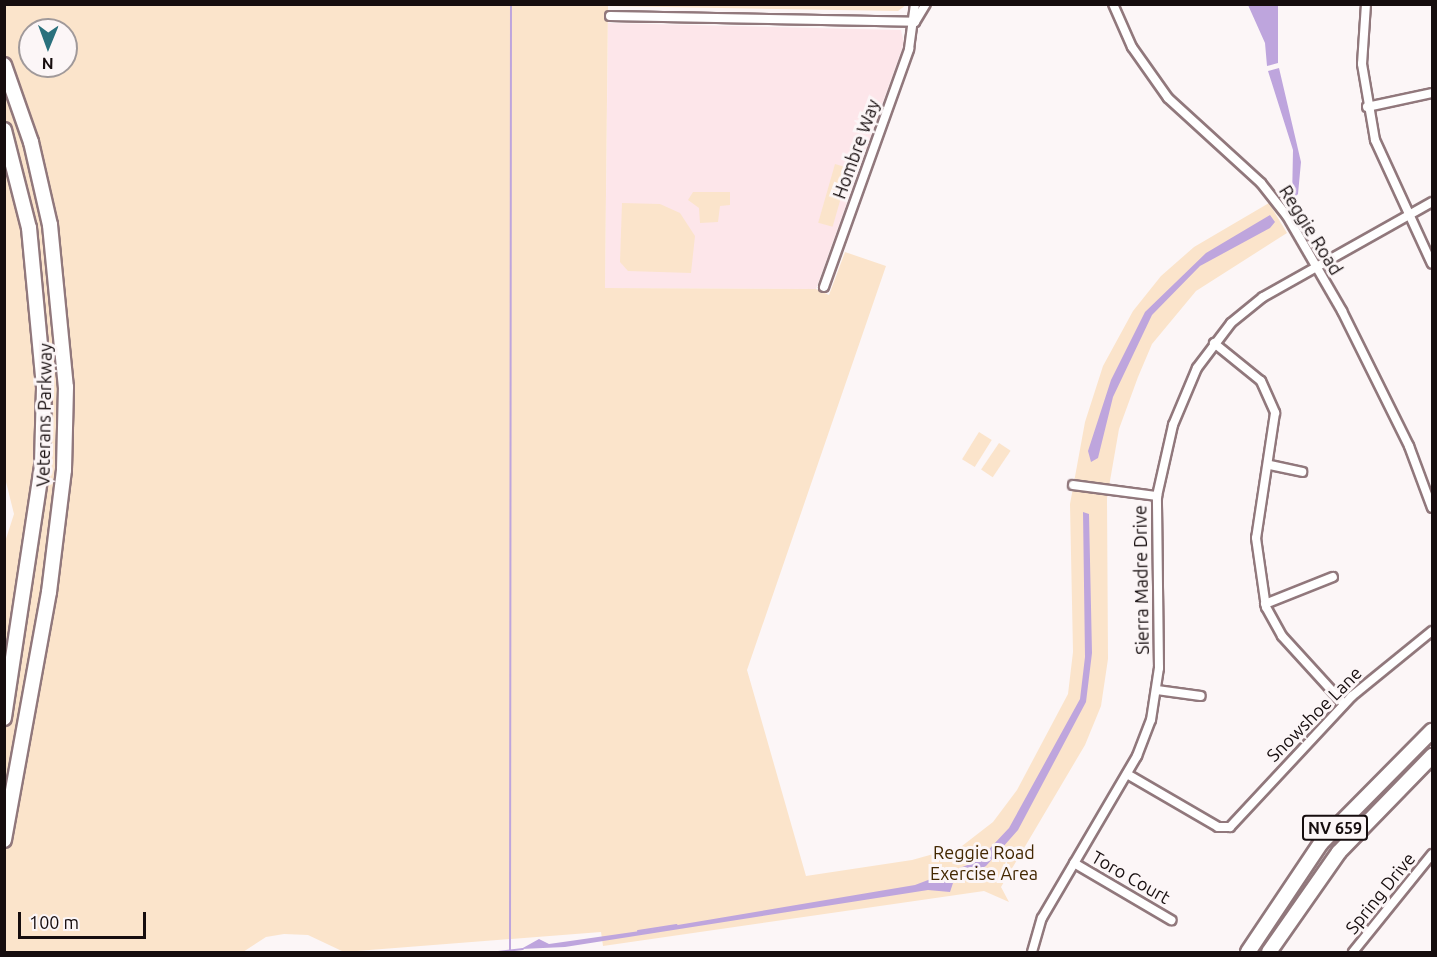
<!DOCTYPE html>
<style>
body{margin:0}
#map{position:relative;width:1437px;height:957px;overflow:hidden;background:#fcf6f7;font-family:Ubuntu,sans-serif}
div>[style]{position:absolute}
.built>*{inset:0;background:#fde6ea}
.green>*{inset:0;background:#fbe4cb;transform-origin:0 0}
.water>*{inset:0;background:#bea5dd}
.stream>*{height:2px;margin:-1px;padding:0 1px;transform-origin:1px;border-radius:1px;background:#bea5dd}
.roads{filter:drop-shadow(2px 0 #91787c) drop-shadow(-2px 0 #91787c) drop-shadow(0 2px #91787c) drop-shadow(0 -2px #91787c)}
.street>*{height:8px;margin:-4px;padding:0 4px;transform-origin:4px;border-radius:4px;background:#fff}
.primary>*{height:14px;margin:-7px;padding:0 7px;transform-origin:7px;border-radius:7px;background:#fff}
span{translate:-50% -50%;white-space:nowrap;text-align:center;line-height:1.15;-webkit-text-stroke:6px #fcf6f7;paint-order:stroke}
.shield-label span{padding:2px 4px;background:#fcf6f7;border:2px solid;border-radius:4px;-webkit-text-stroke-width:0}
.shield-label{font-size:16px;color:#160d0e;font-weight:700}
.street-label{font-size:18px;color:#160d0e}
.park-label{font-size:18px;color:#432700}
.frame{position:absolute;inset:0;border:6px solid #160d0e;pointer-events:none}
.north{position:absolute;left:18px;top:18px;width:60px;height:60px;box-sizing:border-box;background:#fcf6f7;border:2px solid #a0999a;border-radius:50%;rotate:181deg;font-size:16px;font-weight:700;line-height:24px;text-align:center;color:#160d0e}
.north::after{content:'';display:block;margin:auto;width:21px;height:27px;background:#2a717d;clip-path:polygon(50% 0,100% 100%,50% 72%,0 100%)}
.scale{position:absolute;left:18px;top:912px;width:128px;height:27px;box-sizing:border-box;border:3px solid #160d0e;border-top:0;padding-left:8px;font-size:18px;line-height:21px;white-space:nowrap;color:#160d0e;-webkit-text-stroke:4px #fcf6f7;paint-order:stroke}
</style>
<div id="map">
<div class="built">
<i style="clip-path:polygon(608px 23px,901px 30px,904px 43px,816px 289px,605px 288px)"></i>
</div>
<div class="green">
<i style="clip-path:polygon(evenodd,5px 5px,906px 5px,898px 11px,608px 6px,605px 288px,816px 289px,829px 295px,845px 252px,886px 266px,747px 670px,806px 876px,912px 860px,962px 846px,993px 822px,1017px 790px,1068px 694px,1073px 652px,1070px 504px,1085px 422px,1103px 366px,1133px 311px,1161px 276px,1194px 247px,1269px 203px,1287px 233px,1196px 291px,1152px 344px,1138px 377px,1119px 429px,1107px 498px,1108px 659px,1101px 706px,1085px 745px,1001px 887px,1009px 902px,984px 891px,603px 946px,601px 932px,344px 952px,308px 935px,284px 934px,266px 937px,243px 952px,5px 952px,4px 545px,14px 514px,4px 474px,5px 5px,30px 30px,66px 30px,66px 66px,30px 66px,30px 30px)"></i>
<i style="left:835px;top:164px;width:15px;height:61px;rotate:16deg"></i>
<i style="clip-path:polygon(693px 192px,730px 192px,730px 205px,720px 206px,718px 222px,700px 223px,699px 208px,688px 200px)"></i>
<i style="clip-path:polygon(622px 203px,660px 204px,680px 213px,695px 236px,691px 273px,628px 271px,620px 262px)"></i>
<i style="left:979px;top:432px;width:15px;height:32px;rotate:32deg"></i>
<i style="left:999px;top:443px;width:14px;height:32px;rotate:34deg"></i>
</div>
<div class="water">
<i style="clip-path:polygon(1248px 5px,1278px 5px,1278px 63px,1267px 66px,1265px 43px)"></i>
<i style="clip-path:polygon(1279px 68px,1301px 162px,1298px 194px,1292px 200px,1293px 150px,1268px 71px)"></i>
<i style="clip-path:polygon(1270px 215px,1275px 222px,1270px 228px,1200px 266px,1152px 315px,1113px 397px,1098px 458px,1091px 462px,1088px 451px,1111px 380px,1145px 312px,1206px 253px)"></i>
<i style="clip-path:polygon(1083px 512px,1089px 514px,1092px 653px,1086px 702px,1018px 830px,986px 866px,953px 883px,950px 892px,928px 890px,565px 947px,521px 949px,539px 939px,549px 944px,654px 929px,915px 885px,978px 861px,1009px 828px,1080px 699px,1085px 657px)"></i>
</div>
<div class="stream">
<i style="left:638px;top:931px;width:39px;rotate:-9deg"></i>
<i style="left:510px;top:951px;width:947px;rotate:-89.94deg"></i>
<i style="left:498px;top:952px;width:25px;rotate:-7deg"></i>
</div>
<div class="roads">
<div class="street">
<i style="left:1113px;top:4px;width:47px;rotate:66.2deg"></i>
<i style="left:1132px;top:47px;width:62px;rotate:54.8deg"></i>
<i style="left:1168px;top:98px;width:126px;rotate:42.4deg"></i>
<i style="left:1261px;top:183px;width:42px;rotate:51.8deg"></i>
<i style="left:1287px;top:216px;width:110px;rotate:59.9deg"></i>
<i style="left:1342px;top:311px;width:151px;rotate:63.6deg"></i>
<i style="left:1409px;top:446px;width:66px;rotate:69.6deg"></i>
<i style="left:1366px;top:4px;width:60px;rotate:93.8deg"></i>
<i style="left:1362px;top:64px;width:77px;rotate:80.3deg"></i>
<i style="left:1375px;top:140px;width:136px;rotate:65.3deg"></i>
<i style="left:610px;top:16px;width:305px;rotate:1.1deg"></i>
<i style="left:915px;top:22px;width:21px;rotate:-59deg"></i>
<i style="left:1367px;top:107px;width:66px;rotate:-12.2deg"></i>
<i style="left:824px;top:287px;width:253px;rotate:-70.3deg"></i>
<i style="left:909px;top:49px;width:45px;rotate:-82.4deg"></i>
<i style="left:1214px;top:343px;width:60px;rotate:39deg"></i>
<i style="left:1261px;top:381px;width:35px;rotate:66deg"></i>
<i style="left:1275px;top:413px;width:126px;rotate:98.6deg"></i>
<i style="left:1256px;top:538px;width:70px;rotate:81.8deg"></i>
<i style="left:1266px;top:607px;width:33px;rotate:61deg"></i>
<i style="left:1282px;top:636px;width:92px;rotate:47.6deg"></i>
<i style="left:1270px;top:465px;width:33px;rotate:12deg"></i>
<i style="left:1073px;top:485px;width:85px;rotate:7.5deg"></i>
<i style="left:1265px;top:604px;width:73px;rotate:-21.7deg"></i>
<i style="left:1157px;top:690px;width:44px;rotate:7.8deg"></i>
<i style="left:1127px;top:774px;width:105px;rotate:30.2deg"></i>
<i style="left:1218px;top:827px;width:12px"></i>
<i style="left:1230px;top:827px;width:179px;rotate:-47deg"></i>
<i style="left:1352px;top:696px;width:103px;rotate:-39.1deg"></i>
<i style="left:1074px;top:863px;width:113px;rotate:30.4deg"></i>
<i style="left:1032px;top:952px;width:35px;rotate:-74deg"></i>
<i style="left:1042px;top:918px;width:188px;rotate:-59.6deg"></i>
<i style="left:1137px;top:756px;width:39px;rotate:-69deg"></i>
<i style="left:1151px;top:720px;width:53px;rotate:-81.3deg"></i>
<i style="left:1159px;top:668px;width:172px;rotate:-90.7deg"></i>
<i style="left:1157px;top:496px;width:73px;rotate:-77.3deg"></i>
<i style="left:1173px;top:425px;width:62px;rotate:-67.2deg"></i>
<i style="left:1197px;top:368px;width:56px;rotate:-52.9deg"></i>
<i style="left:1231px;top:323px;width:41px;rotate:-39.1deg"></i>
<i style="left:1263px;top:297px;width:194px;rotate:-29.3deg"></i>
<i style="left:1353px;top:952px;width:126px;rotate:-51.1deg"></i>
</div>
<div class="primary">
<i style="left:4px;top:65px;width:82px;rotate:70.7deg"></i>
<i style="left:31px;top:142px;width:85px;rotate:77.1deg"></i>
<i style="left:50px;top:225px;width:163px;rotate:84.4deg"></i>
<i style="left:66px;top:387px;width:83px;rotate:91.4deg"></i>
<i style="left:64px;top:470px;width:123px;rotate:97deg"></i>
<i style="left:49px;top:592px;width:252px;rotate:100.3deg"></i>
<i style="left:4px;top:130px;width:101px;rotate:75.7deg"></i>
<i style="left:29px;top:228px;width:161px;rotate:84.6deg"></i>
<i style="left:44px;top:388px;width:78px;rotate:91.5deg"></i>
<i style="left:42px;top:466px;width:255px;rotate:98.6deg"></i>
<i style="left:1248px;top:952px;width:131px;rotate:-56.2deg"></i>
<i style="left:1321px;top:843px;width:158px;rotate:-45.3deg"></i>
<i style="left:1269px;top:952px;width:122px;rotate:-55deg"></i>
<i style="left:1339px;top:852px;width:134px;rotate:-45.9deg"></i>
</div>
</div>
<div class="shield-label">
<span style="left:1335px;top:828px">NV 659</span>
</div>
<div class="street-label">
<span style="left:856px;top:149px;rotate:-70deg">Hombre Way</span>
<span style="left:1311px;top:230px;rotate:58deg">Reggie Road</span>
<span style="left:44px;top:415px;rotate:-89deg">Veterans Parkway</span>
<span style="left:1141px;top:580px;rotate:-91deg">Sierra Madre Drive</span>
<span style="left:1314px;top:714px;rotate:-45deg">Snowshoe Lane</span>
<span style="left:1131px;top:877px;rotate:30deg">Toro Court</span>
<span style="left:1380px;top:893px;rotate:-51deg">Spring Drive</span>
</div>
<div class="park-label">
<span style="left:984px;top:863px">Reggie Road<br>Exercise Area</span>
</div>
<div class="frame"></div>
<div class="north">N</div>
<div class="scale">100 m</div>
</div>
